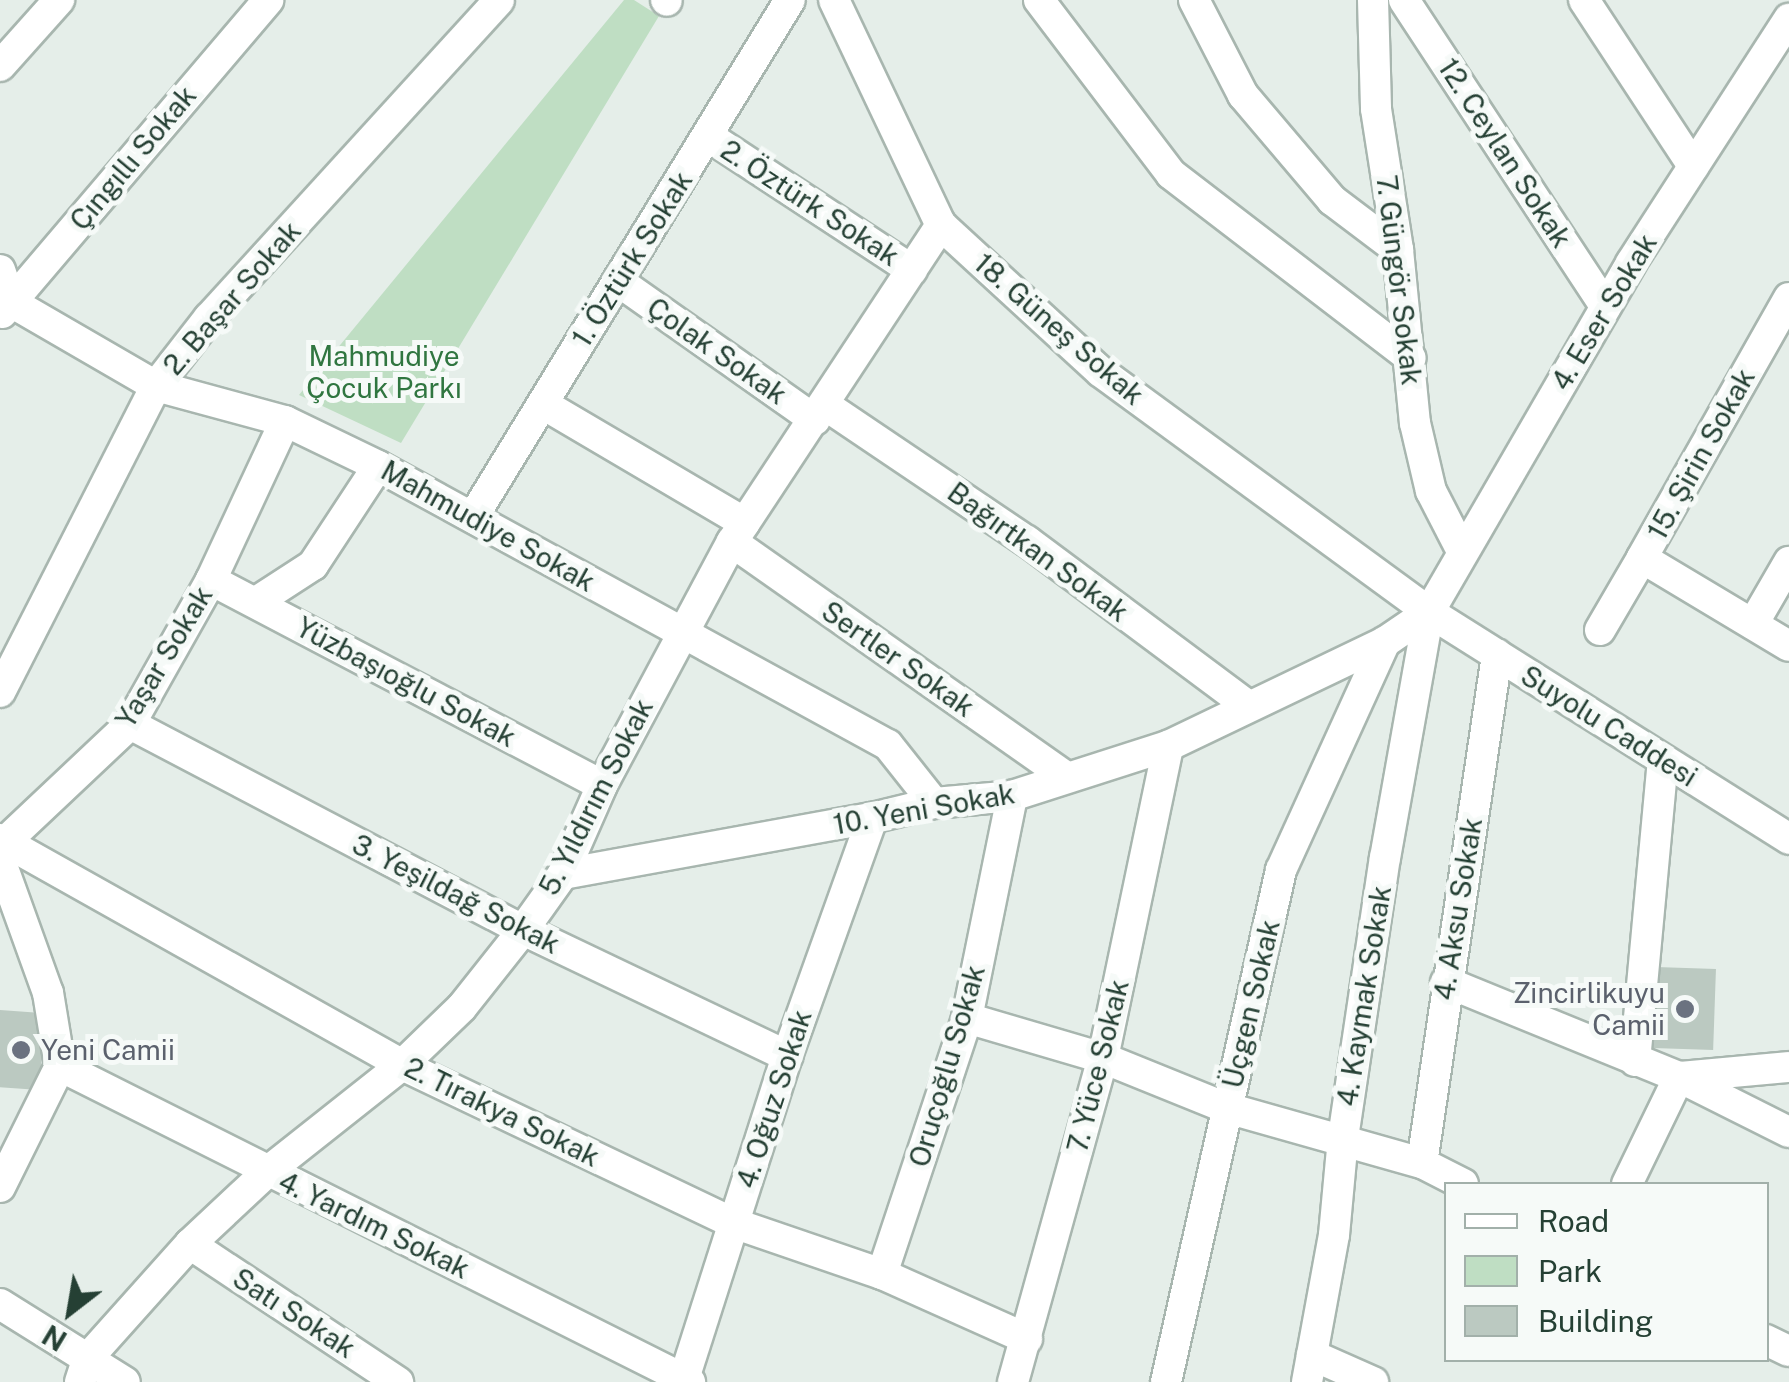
<!DOCTYPE html>
<meta charset="utf-8">
<style>
body{margin:0}
#map{position:relative;width:1789px;height:1382px;overflow:hidden;background:#e5eee9;font-family:"Public Sans",sans-serif}
div>[style]{position:absolute}
.green>*{inset:0;background:#bfdec3}
.building>*{inset:0;background:#bbc9c1;transform-origin:0 0}
.roads{filter:drop-shadow(2px 0 #a8b6af) drop-shadow(-2px 0 #a8b6af) drop-shadow(0 2px #a8b6af) drop-shadow(0 -2px #a8b6af)}
.street>*{height:30px;margin:-15px;padding:0 15px;transform-origin:15px;border-radius:15px;background:#fff}
.dots>*{width:28px;height:28px;translate:-50% -50%;box-sizing:border-box;border:5px solid #f6faf8;border-radius:50%}
span{translate:-50% -50%;white-space:nowrap;text-align:center;line-height:1.15;-webkit-text-stroke:10px #f6faf8;paint-order:stroke}
.street-label{font-size:28px;color:#254034}
.park-label{font-size:28px;color:#307640}
.worship-label{font-size:28px;color:#5b616d}
.right{translate:-100% -50%;text-align:right}
.left{translate:0 -50%;text-align:left}
.legend{position:absolute;left:1444px;top:1182px;width:325px;height:180px;box-sizing:border-box;background:#f6faf8;border:2px solid #a2b0aa;margin:0;padding:12px 18px;list-style:none;font-size:30px;color:#254034}
.legend li{display:flex;align-items:center;gap:20px;height:50px}
.legend b{width:50px;border:2px solid #a2b0aa}
.north{position:absolute;left:20px;top:1262px;width:100px;height:100px;-webkit-text-stroke:8px #f6faf8;paint-order:stroke;rotate:211deg;font-size:28px;font-weight:700;line-height:40px;text-align:center;color:#254034}
.north::after{content:'';display:block;margin:auto;width:35px;height:45px;background:#254034;clip-path:polygon(50% 0,100% 100%,50% 72%,0 100%)}
</style>
<div id="map">
<div class="green">
<i style="clip-path:polygon(624px 0,634px 0,659px 16px,401px 443px,299px 395px)"></i>
</div>
<div class="building">
<i style="left:1656px;top:967px;width:60px;height:81px;rotate:2deg"></i>
<i style="left:0;top:1010px;width:45px;height:77px;rotate:4deg"></i>
</div>
<div class="roads">
<div class="street">
<i style="left:666px;top:0;width:1px;rotate:45deg"></i>
<i style="left:834px;top:0;width:249px;rotate:64.6deg"></i>
<i style="left:941px;top:225px;width:217px;rotate:42.6deg"></i>
<i style="left:1101px;top:372px;width:406px;rotate:36.2deg"></i>
<i style="left:1429px;top:612px;width:426px;rotate:32.2deg"></i>
<i style="left:1039px;top:0;width:218px;rotate:52.8deg"></i>
<i style="left:1171px;top:174px;width:302px;rotate:37.5deg"></i>
<i style="left:1194px;top:0;width:107px;rotate:62.7deg"></i>
<i style="left:1243px;top:95px;width:138px;rotate:49.7deg"></i>
<i style="left:1332px;top:200px;width:83px;rotate:37.1deg"></i>
<i style="left:1373px;top:0;width:109px;rotate:88.4deg"></i>
<i style="left:1376px;top:109px;width:143px;rotate:81.1deg"></i>
<i style="left:1398px;top:250px;width:174px;rotate:84.4deg"></i>
<i style="left:1415px;top:423px;width:70px;rotate:76.8deg"></i>
<i style="left:1431px;top:491px;width:68px;rotate:62.7deg"></i>
<i style="left:1404px;top:0;width:367px;rotate:56.7deg"></i>
<i style="left:1584px;top:0;width:199px;rotate:56.7deg"></i>
<i style="left:0;top:66px;width:89px;rotate:-48.2deg"></i>
<i style="left:708px;top:136px;width:244px;rotate:33.3deg"></i>
<i style="left:0;top:270px;width:34px;rotate:71deg"></i>
<i style="left:11px;top:302px;width:168px;rotate:30.1deg"></i>
<i style="left:156px;top:386px;width:134px;rotate:15.2deg"></i>
<i style="left:285px;top:421px;width:103px;rotate:25.8deg"></i>
<i style="left:378px;top:466px;width:581px;rotate:28.68deg"></i>
<i style="left:888px;top:745px;width:74px;rotate:51.6deg"></i>
<i style="left:618px;top:281px;width:241px;rotate:35.2deg"></i>
<i style="left:1789px;top:298px;width:299px;rotate:119.5deg"></i>
<i style="left:1642px;top:558px;width:171px;rotate:30.9deg"></i>
<i style="left:2px;top:313px;width:411px;rotate:-49.6deg"></i>
<i style="left:543px;top:404px;width:234px;rotate:30.5deg"></i>
<i style="left:825px;top:405px;width:244px;rotate:34deg"></i>
<i style="left:1027px;top:541px;width:274px;rotate:36.7deg"></i>
<i style="left:473px;top:517px;width:606px;rotate:-58.49deg"></i>
<i style="left:732px;top:542px;width:407px;rotate:35.1deg"></i>
<i style="left:211px;top:580px;width:441px;rotate:27.7deg"></i>
<i style="left:256px;top:602px;width:68px;rotate:-33deg"></i>
<i style="left:313px;top:565px;width:118px;rotate:-56.7deg"></i>
<i style="left:1753px;top:624px;width:72px;rotate:-59.9deg"></i>
<i style="left:1600px;top:630px;width:83px;rotate:-59.7deg"></i>
<i style="left:0;top:692px;width:343px;rotate:-63deg"></i>
<i style="left:156px;top:386px;width:86px;rotate:-52.1deg"></i>
<i style="left:209px;top:318px;width:430px;rotate:-47.6deg"></i>
<i style="left:130px;top:724px;width:444px;rotate:27.7deg"></i>
<i style="left:523px;top:930px;width:293px;rotate:25.5deg"></i>
<i style="left:0;top:839px;width:461px;rotate:29.3deg"></i>
<i style="left:402px;top:1065px;width:367px;rotate:25.5deg"></i>
<i style="left:733px;top:1223px;width:157px;rotate:18.9deg"></i>
<i style="left:882px;top:1274px;width:159px;rotate:24.1deg"></i>
<i style="left:1px;top:857px;width:16px;rotate:-75deg"></i>
<i style="left:5px;top:842px;width:172px;rotate:-43.3deg"></i>
<i style="left:130px;top:724px;width:165px;rotate:-60.6deg"></i>
<i style="left:211px;top:580px;width:175px;rotate:-65deg"></i>
<i style="left:563px;top:874px;width:314px;rotate:-10.3deg"></i>
<i style="left:872px;top:818px;width:64px;rotate:-13.6deg"></i>
<i style="left:934px;top:803px;width:78px;rotate:-5.1deg"></i>
<i style="left:1012px;top:796px;width:164px;rotate:-17.8deg"></i>
<i style="left:1168px;top:746px;width:241px;rotate:-25.6deg"></i>
<i style="left:1385px;top:642px;width:53px;rotate:-34.3deg"></i>
<i style="left:1446px;top:982px;width:252px;rotate:22.2deg"></i>
<i style="left:1679px;top:1077px;width:123px;rotate:26.6deg"></i>
<i style="left:967px;top:1018px;width:142px;rotate:16.4deg"></i>
<i style="left:1103px;top:1058px;width:134px;rotate:22deg"></i>
<i style="left:1227px;top:1108px;width:203px;rotate:15.8deg"></i>
<i style="left:1422px;top:1163px;width:46px;rotate:27.1deg"></i>
<i style="left:1635px;top:1061px;width:302px;rotate:-84.7deg"></i>
<i style="left:60px;top:1066px;width:705px;rotate:26.64deg"></i>
<i style="left:1422px;top:1163px;width:514px;rotate:-81.6deg"></i>
<i style="left:1627px;top:1184px;width:119px;rotate:-64.1deg"></i>
<i style="left:1679px;top:1077px;width:110px;rotate:-5.2deg"></i>
<i style="left:0;top:1187px;width:135px;rotate:-63.6deg"></i>
<i style="left:60px;top:1066px;width:74px;rotate:-99.3deg"></i>
<i style="left:48px;top:993px;width:141px;rotate:-109.8deg"></i>
<i style="left:190px;top:1244px;width:250px;rotate:33.6deg"></i>
<i style="left:882px;top:1274px;width:270px;rotate:-71.6deg"></i>
<i style="left:967px;top:1018px;width:227px;rotate:-78.5deg"></i>
<i style="left:0;top:1304px;width:147px;rotate:32deg"></i>
<i style="left:1766px;top:1340px;width:25px;rotate:26deg"></i>
<i style="left:1312px;top:1355px;width:67px;rotate:23.9deg"></i>
<i style="left:80px;top:1382px;width:25px;rotate:-72deg"></i>
<i style="left:88px;top:1358px;width:153px;rotate:-48.2deg"></i>
<i style="left:190px;top:1244px;width:105px;rotate:-43.1deg"></i>
<i style="left:267px;top:1172px;width:172px;rotate:-38.4deg"></i>
<i style="left:402px;top:1065px;width:83px;rotate:-44deg"></i>
<i style="left:462px;top:1007px;width:98px;rotate:-51.6deg"></i>
<i style="left:523px;top:930px;width:69px;rotate:-54.5deg"></i>
<i style="left:563px;top:874px;width:97px;rotate:-66.3deg"></i>
<i style="left:602px;top:785px;width:276px;rotate:-61.9deg"></i>
<i style="left:732px;top:542px;width:380px;rotate:-56.6deg"></i>
<i style="left:683px;top:1382px;width:342px;rotate:-72.3deg"></i>
<i style="left:787px;top:1056px;width:253px;rotate:-70.3deg"></i>
<i style="left:1013px;top:1382px;width:336px;rotate:-74.5deg"></i>
<i style="left:1103px;top:1058px;width:319px;rotate:-78.2deg"></i>
<i style="left:1166px;top:1382px;width:525px;rotate:-77.34deg"></i>
<i style="left:1281px;top:870px;width:251px;rotate:-65.5deg"></i>
<i style="left:1307px;top:1382px;width:149px;rotate:-79.6deg"></i>
<i style="left:1334px;top:1235px;width:97px;rotate:-84.7deg"></i>
<i style="left:1343px;top:1138px;width:283px;rotate:-81.5deg"></i>
<i style="left:1385px;top:858px;width:250px;rotate:-79.9deg"></i>
<i style="left:1429px;top:612px;width:403px;rotate:-59.9deg"></i>
<i style="left:1631px;top:263px;width:291px;rotate:-57.1deg"></i>
</div>
</div>
<div class="dots">
<i style="left:1685px;top:1009px;background:#6b7280"></i>
<i style="left:21px;top:1050px;background:#6b7280"></i>
</div>
<div class="street-label">
<span style="left:1505px;top:153px;rotate:57deg">12. Ceylan Sokak</span>
<span style="left:133px;top:158px;rotate:-50deg">Çıngıllı Sokak</span>
<span style="left:810px;top:203px;rotate:33deg">2. Öztürk Sokak</span>
<span style="left:632px;top:259px;rotate:-58deg">1. Öztürk Sokak</span>
<span style="left:1399px;top:280px;rotate:83deg">7. Güngör Sokak</span>
<span style="left:232px;top:298px;rotate:-49deg">2. Başar Sokak</span>
<span style="left:1604px;top:312px;rotate:-59deg">4. Eser Sokak</span>
<span style="left:1059px;top:329px;rotate:41deg">18. Güneş Sokak</span>
<span style="left:717px;top:351px;rotate:35deg">Çolak Sokak</span>
<span style="left:1701px;top:454px;rotate:-61deg">15. Şirin Sokak</span>
<span style="left:488px;top:526px;rotate:29deg">Mahmudiye Sokak</span>
<span style="left:1038px;top:552px;rotate:36deg">Bağırtkan Sokak</span>
<span style="left:164px;top:657px;rotate:-59deg">Yaşar Sokak</span>
<span style="left:898px;top:659px;rotate:35deg">Sertler Sokak</span>
<span style="left:406px;top:682px;rotate:28deg">Yüzbaşıoğlu Sokak</span>
<span style="left:1609px;top:726px;rotate:32deg">Suyolu Caddesi</span>
<span style="left:596px;top:797px;rotate:-63deg">5. Yıldırım Sokak</span>
<span style="left:924px;top:809px;rotate:-10deg">10. Yeni Sokak</span>
<span style="left:456px;top:894px;rotate:27deg">3. Yeşildağ Sokak</span>
<span style="left:1458px;top:909px;rotate:-81deg">4. Aksu Sokak</span>
<span style="left:1364px;top:996px;rotate:-81deg">4. Kaymak Sokak</span>
<span style="left:1251px;top:1004px;rotate:-77deg">Üçgen Sokak</span>
<span style="left:947px;top:1066px;rotate:-74deg">Oruçoğlu Sokak</span>
<span style="left:1098px;top:1066px;rotate:-76deg">7. Yüce Sokak</span>
<span style="left:774px;top:1099px;rotate:-72deg">4. Oğuz Sokak</span>
<span style="left:502px;top:1112px;rotate:26deg">2. Tırakya Sokak</span>
<span style="left:374px;top:1225px;rotate:26deg">4. Yardım Sokak</span>
<span style="left:294px;top:1313px;rotate:33deg">Satı Sokak</span>
</div>
<div class="park-label">
<span style="left:384px;top:372px">Mahmudiye<br>Çocuk Parkı</span>
</div>
<div class="worship-label">
<span class="right" style="left:1665px;top:1009px">Zincirlikuyu<br>Camii</span>
<span class="left" style="left:41px;top:1050px">Yeni Camii</span>
</div>
<ul class="legend">
<li><b style="height:12px;background:#fff"></b>Road</li>
<li><b style="height:28px;background:#bfdec3"></b>Park</li>
<li><b style="height:28px;background:#bbc9c1"></b>Building</li>
</ul>
<div class="north">N</div>
</div>
